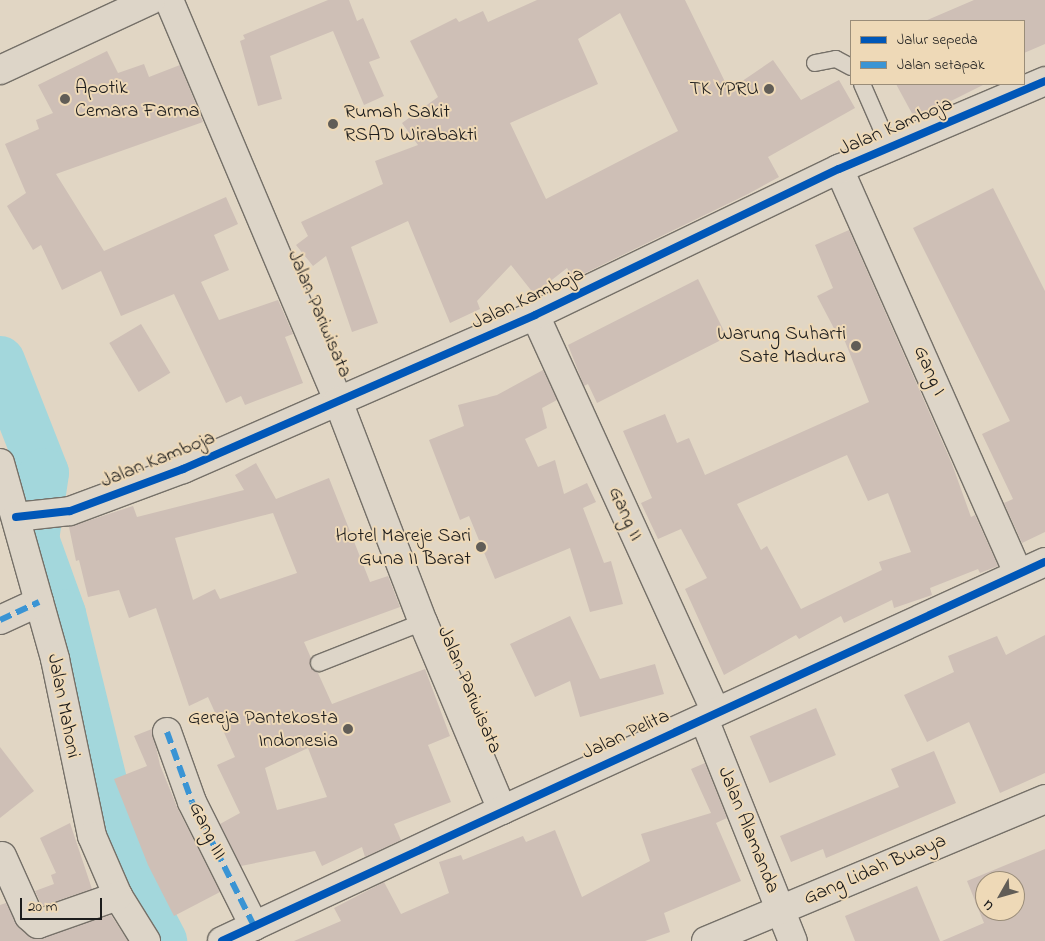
<!DOCTYPE html>
<style>
body{margin:0}
#map{position:relative;width:1045px;height:941px;overflow:hidden;background:#e1d6c4;font-family:"Indie Flower",sans-serif}
div>[style]{position:absolute}
.river>*{height:50px;margin:-25px;padding:0 25px;transform-origin:25px;border-radius:25px;background:#a3d7dc}
.building>*{inset:0;background:#cebfb6;transform-origin:0 0}
.roads{filter:drop-shadow(1px 0 #757068) drop-shadow(-1px 0 #757068) drop-shadow(0 1px #757068) drop-shadow(0 -1px #757068)}
.service>*{height:16px;margin:-8px;padding:0 8px;transform-origin:8px;border-radius:8px;background:#ddd5c8}
.minor>*{height:28px;margin:-14px;padding:0 14px;transform-origin:14px;border-radius:14px;background:#ddd5c8}
.tertiary>*{height:28px;margin:-14px;padding:0 14px;transform-origin:14px;border-radius:14px;background:#ddd5c8}
.quiet>*{height:6px;margin-top:-3px;transform-origin:0;background:repeating-linear-gradient(90deg,#3a94d4 0 12px,transparent 0 18px)}
.cycleway>*{height:8px;margin:-4px;padding:0 4px;transform-origin:4px;border-radius:4px;background:#0057b8}
.dots>*{width:14px;height:14px;translate:-50% -50%;box-sizing:border-box;border:2px solid #eed9b7;border-radius:50%}
span{translate:-50% -50%;white-space:nowrap;text-align:center;line-height:1.15;-webkit-text-stroke:4px #eed9b7;paint-order:stroke}
.poi-label{font-size:20px;color:#1c1c1c}
.left{translate:0 -50%;text-align:left}
.right{translate:-100% -50%;text-align:right}
.street-label{font-size:20px;color:#1c1c1c}
.legend{position:absolute;left:850px;top:20px;width:175px;height:65px;box-sizing:border-box;background:#eed9b7;border:1px solid #9a8d79;margin:0;padding:6px 9px;list-style:none;font-size:15px;color:#1c1c1c}
.legend li{display:flex;align-items:center;gap:10px;height:25px}
.legend b{width:25px;border:1px solid #9a8d79}
.north{position:absolute;left:975px;top:871px;width:50px;height:50px;box-sizing:border-box;background:#eed9b7;border:1px solid #9a8d79;border-radius:50%;rotate:232deg;font-size:14px;font-weight:700;line-height:20px;text-align:center;color:#1c1c1c}
.north::after{content:'';display:block;margin:auto;width:18px;height:22px;background:#615d57;clip-path:polygon(50% 0,100% 100%,50% 72%,0 100%)}
.scale{position:absolute;left:20px;top:898px;width:82px;height:22px;box-sizing:border-box;border:2px solid #1c1c1c;border-top:0;padding-left:6px;font-size:15px;line-height:18px;white-space:nowrap;color:#1c1c1c;-webkit-text-stroke:4px #eed9b7;paint-order:stroke}
</style>
<div id="map">
<div class="river">
<i style="left:0;top:361px;width:120px;rotate:68.6deg"></i>
<i style="left:44px;top:473px;width:67px;rotate:98.6deg"></i>
<i style="left:34px;top:539px;width:80px;rotate:70.2deg"></i>
<i style="left:61px;top:614px;width:260px;rotate:76.2deg"></i>
<i style="left:123px;top:866px;width:85px;rotate:62.5deg"></i>
</div>
<div class="building">
<i style="clip-path:polygon(328px 0,349px 0,357px 21px,363px 18px,380px 58px,369px 62px,384px 96px,364px 105px,333px 31px,270px 56px,282px 99px,258px 106px,240px 41px,245px 39px,243px 35px)"></i>
<i style="clip-path:polygon(evenodd,537px 0,685px 0,729px 90px,773px 60px,801px 100px,839px 80px,855px 108px,768px 157px,779px 177px,748px 194px,573px 279px,567px 268px,534px 294px,511px 265px,477px 301px,480px 309px,450px 323px,408px 221px,351px 247px,378px 323px,352px 332px,326px 256px,313px 266px,296px 245px,308px 236px,301px 222px,383px 184px,375px 161px,418px 145px,402px 123px,438px 97px,410px 41px,456px 18px,459px 22px,483px 11px,488px 22px,537px 0,620px 13px,678px 131px,546px 199px,510px 123px,598px 84px,578px 39px,620px 13px)"></i>
<i style="clip-path:polygon(974px 0,1045px 0,1045px 44px,1024px 53px,1024px 21px,925px 21px)"></i>
<i style="clip-path:polygon(107px 51px,118px 73px,144px 64px,149px 77px,180px 65px,203px 122px,56px 174px,104px 251px,226px 197px,238px 224px,214px 235px,229px 270px,201px 282px,219px 320px,278px 300px,293px 334px,285px 337px,303px 383px,245px 405px,241px 396px,226px 403px,174px 294px,121px 316px,101px 271px,62px 290px,41px 245px,33px 250px,7px 206px,26px 193px,5px 144px,39px 129px,36px 120px,53px 113px,38px 85px)"></i>
<i style="clip-path:polygon(896px 84px,985px 84px,915px 119px)"></i>
<i style="clip-path:polygon(993px 188px,1045px 291px,1045px 532px,1022px 543px,1004px 503px,1013px 499px,982px 434px,1010px 421px,913px 228px)"></i>
<i style="clip-path:polygon(evenodd,849px 230px,952px 464px,971px 517px,975px 515px,998px 566px,980px 573px,978px 569px,930px 588px,932px 595px,894px 608px,892px 600px,844px 623px,841px 616px,799px 639px,796px 635px,724px 675px,685px 589px,707px 578px,681px 529px,658px 539px,641px 503px,652px 498px,623px 431px,665px 414px,677px 443px,689px 438px,705px 475px,869px 402px,842px 334px,838px 336px,817px 296px,833px 288px,815px 245px,849px 230px,847px 455px,868px 501px,888px 493px,911px 552px,879px 562px,882px 570px,801px 609px,767px 546px,761px 550px,737px 504px,847px 455px)"></i>
<i style="clip-path:polygon(698px 279px,727px 337px,597px 403px,588px 384px,584px 386px,568px 345px)"></i>
<i style="left:141px;top:324px;width:57px;height:37px;rotate:59deg"></i>
<i style="clip-path:polygon(543px 370px,557px 400px,542px 408px,547px 428px,525px 439px,538px 467px,555px 460px,564px 494px,587px 483px,596px 502px,583px 508px,604px 563px,611px 561px,623px 604px,590px 612px,570px 548px,495px 579px,469px 516px,460px 520px,429px 440px,464px 426px,458px 405px,497px 395px)"></i>
<i style="clip-path:polygon(evenodd,256px 463px,276px 499px,329px 478px,370px 582px,388px 576px,400px 607px,304px 642px,311px 658px,310px 667px,318px 673px,332px 704px,425px 669px,450px 736px,428px 745px,451px 802px,394px 824px,401px 840px,365px 857px,362px 847px,322px 866px,315px 851px,241px 866px,220px 824px,240px 813px,217px 765px,235px 757px,208px 697px,189px 706px,156px 608px,129px 618px,119px 590px,88px 597px,79px 560px,76px 561px,69px 527px,133px 506px,137px 517px,244px 490px,235px 475px,256px 463px,273px 513px,297px 573px,220px 599px,215px 589px,193px 600px,175px 538px,273px 513px,256px 463px,308px 748px,327px 797px,277px 810px,265px 768px,308px 748px)"></i>
<i style="clip-path:polygon(570px 616px,600px 679px,655px 664px,664px 694px,580px 717px,570px 681px,535px 697px,510px 644px)"></i>
<i style="clip-path:polygon(1045px 635px,1045px 773px,1000px 793px,969px 722px,927px 742px,904px 695px,954px 672px,948px 656px,997px 636px,1006px 655px)"></i>
<i style="left:816px;top:708px;width:51px;height:72px;rotate:67deg"></i>
<i style="clip-path:polygon(152px 729px,160px 765px,177px 807px,220px 892px,174px 916px,148px 865px,114px 779px,147px 766px,134px 736px)"></i>
<i style="clip-path:polygon(0 747px,34px 791px,0 818px)"></i>
<i style="clip-path:polygon(934px 751px,956px 803px,826px 858px,823px 849px,791px 862px,780px 836px,899px 787px,891px 769px)"></i>
<i style="clip-path:polygon(705px 763px,727px 818px,716px 823px,741px 881px,664px 913px,670px 932px,645px 941px,294px 941px,341px 921px,334px 908px,384px 882px,401px 914px,449px 893px,439px 862px,461px 855px,463px 860px,523px 836px,526px 842px,555px 830px,582px 897px,650px 861px,641px 834px,711px 813px,691px 769px)"></i>
<i style="clip-path:polygon(70px 823px,92px 889px,42px 906px,35px 891px,54px 884px,51px 875px,56px 873px,40px 838px)"></i>
<i style="clip-path:polygon(evenodd,1045px 849px,1045px 941px,942px 941px,984px 923px,967px 881px,1045px 849px,985px 881px,1015px 881px,1015px 911px,985px 911px,985px 881px)"></i>
<i style="clip-path:polygon(917px 886px,940px 941px,855px 941px,845px 916px)"></i>
<i style="clip-path:polygon(6px 903px,18px 927px,34px 939px,111px 915px,128px 941px,0 941px,0 905px)"></i>
</div>
<div class="roads">
<div class="service">
<i style="left:815px;top:63px;width:21px;rotate:-11deg"></i>
<i style="left:836px;top:59px;width:17px;rotate:28deg"></i>
<i style="left:862px;top:84px;width:70px;rotate:66.4deg"></i>
<i style="left:319px;top:663px;width:112px;rotate:-21.5deg"></i>
</div>
<div class="minor">
<i style="left:839px;top:169px;width:442px;rotate:66.1deg"></i>
<i style="left:535px;top:315px;width:436px;rotate:65.5deg"></i>
<i style="left:0;top:463px;width:204px;rotate:74.3deg"></i>
<i style="left:55px;top:659px;width:181px;rotate:78.2deg"></i>
<i style="left:92px;top:836px;width:65px;rotate:66.6deg"></i>
<i style="left:118px;top:896px;width:53px;rotate:58.1deg"></i>
<i style="left:16px;top:517px;width:54px;rotate:-6.3deg"></i>
<i style="left:70px;top:511px;width:121px;rotate:-20.4deg"></i>
<i style="left:183px;top:469px;width:384px;rotate:-23.6deg"></i>
<i style="left:535px;top:315px;width:337px;rotate:-25.7deg"></i>
<i style="left:839px;top:169px;width:224px;rotate:-23.1deg"></i>
<i style="left:0;top:620px;width:43px;rotate:-24.8deg"></i>
<i style="left:704px;top:719px;width:239px;rotate:68.2deg"></i>
<i style="left:167px;top:732px;width:74px;rotate:70.3deg"></i>
<i style="left:192px;top:802px;width:139px;rotate:63.4deg"></i>
<i style="left:2px;top:856px;width:66px;rotate:65.8deg"></i>
<i style="left:29px;top:916px;width:12px;rotate:42deg"></i>
<i style="left:38px;top:924px;width:85px;rotate:-19.3deg"></i>
<i style="left:222px;top:941px;width:309px;rotate:-25.1deg"></i>
<i style="left:706px;top:941px;width:368px;rotate:-22.7deg"></i>
</div>
<div class="tertiary">
<i style="left:169px;top:0;width:435px;rotate:67.1deg"></i>
<i style="left:338px;top:401px;width:237px;rotate:69deg"></i>
<i style="left:423px;top:622px;width:204px;rotate:67.2deg"></i>
<i style="left:502px;top:810px;width:597px;rotate:-24.55deg"></i>
<i style="left:0;top:70px;width:166px;rotate:-24.9deg"></i>
</div>
</div>
<div class="quiet">
<i style="left:0;top:620px;width:43px;rotate:-24.8deg"></i>
<i style="left:167px;top:732px;width:74px;rotate:70.3deg"></i>
<i style="left:192px;top:802px;width:139px;rotate:63.4deg"></i>
</div>
<div class="cycleway">
<i style="left:16px;top:517px;width:54px;rotate:-6.3deg"></i>
<i style="left:70px;top:511px;width:121px;rotate:-20.4deg"></i>
<i style="left:183px;top:469px;width:384px;rotate:-23.6deg"></i>
<i style="left:535px;top:315px;width:337px;rotate:-25.7deg"></i>
<i style="left:839px;top:169px;width:224px;rotate:-23.1deg"></i>
<i style="left:222px;top:941px;width:906px;rotate:-24.73deg"></i>
</div>
<div class="dots">
<i style="left:769px;top:89px;background:#615d57"></i>
<i style="left:65px;top:99px;background:#615d57"></i>
<i style="left:333px;top:124px;background:#615d57"></i>
<i style="left:856px;top:346px;background:#615d57"></i>
<i style="left:481px;top:547px;background:#615d57"></i>
<i style="left:348px;top:729px;background:#615d57"></i>
</div>
<div class="poi-label">
<span class="left" style="left:75px;top:100px">Apotik<br>Cemara Farma</span>
<span class="right" style="left:759px;top:89px">TK YPRU</span>
<span class="left" style="left:344px;top:124px">Rumah Sakit<br>RSAD Wirabakti</span>
<span class="right" style="left:846px;top:346px">Warung Suharti<br>Sate Madura</span>
<span class="right" style="left:471px;top:548px">Hotel Mareje Sari<br>Guna II Barat</span>
<span class="right" style="left:338px;top:730px">Gereja Pantekosta<br>Indonesia</span>
</div>
<div class="street-label">
<span style="left:896px;top:127px;rotate:-23deg">Jalan Kamboja</span>
<span style="left:528px;top:299px;rotate:-25deg">Jalan Kamboja</span>
<span style="left:319px;top:314px;rotate:67deg">Jalan Pariwisata</span>
<span style="left:929px;top:371px;rotate:66deg">Gang I</span>
<span style="left:158px;top:460px;rotate:-22deg">Jalan Kamboja</span>
<span style="left:625px;top:514px;rotate:66deg">Gang II</span>
<span style="left:469px;top:690px;rotate:67deg">Jalan Pariwisata</span>
<span style="left:63px;top:706px;rotate:79deg">Jalan Mahoni</span>
<span style="left:626px;top:735px;rotate:-25deg">Jalan Pelita</span>
<span style="left:748px;top:830px;rotate:68deg">Jalan Alamanda</span>
<span style="left:207px;top:831px;rotate:64deg">Gang III</span>
<span style="left:875px;top:870px;rotate:-23deg">Gang Lidah Buaya</span>
</div>
<ul class="legend">
<li><b style="height:6px;background:#0057b8"></b>Jalur sepeda</li>
<li><b style="height:6px;background:#3a94d4"></b>Jalan setapak</li>
</ul>
<div class="north">U</div>
<div class="scale">20 m</div>
</div>
